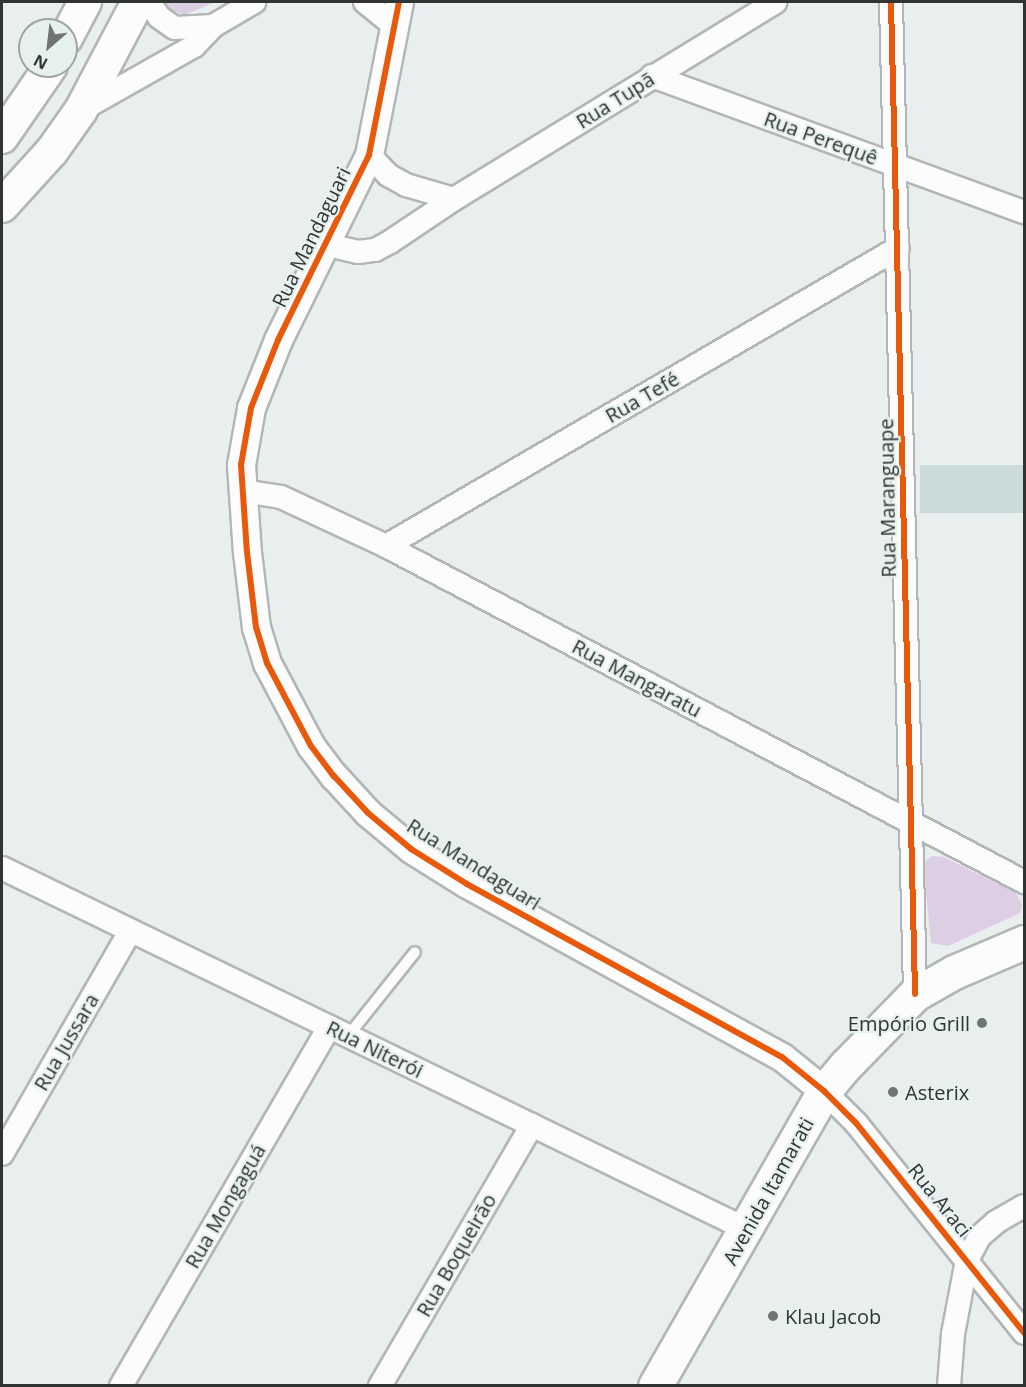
<!DOCTYPE html>
<meta charset="utf-8">
<style>
body{margin:0}
#map{position:relative;width:1026px;height:1387px;overflow:hidden;background:#e9eeee;font-family:"Open Sans",sans-serif}
div>[style]{position:absolute}
.green>*{inset:0;background:#decee4}
.building>*{inset:0;background:#cadbd9;transform-origin:0 0}
.roads{filter:drop-shadow(2px 0 #b3b6b6) drop-shadow(-2px 0 #b3b6b6) drop-shadow(0 2px #b3b6b6) drop-shadow(0 -2px #b3b6b6)}
.service>*{height:10px;margin:-5px;padding:0 5px;transform-origin:5px;border-radius:5px;background:#fcfcfc}
.minor>*{height:22px;margin:-11px;padding:0 11px;transform-origin:11px;border-radius:11px;background:#fcfcfc}
.tertiary>*{height:27px;margin:-13.5px;padding:0 13.5px;transform-origin:13.5px;border-radius:13.5px;background:#fcfcfc}
.secondary>*{height:32px;margin:-16px;padding:0 16px;transform-origin:16px;border-radius:16px;background:#fcfcfc}
.primary>*{height:33px;margin:-16.5px;padding:0 16.5px;transform-origin:16.5px;border-radius:16.5px;background:#fcfcfc}
.cycleway>*{height:6px;margin:-3px;padding:0 3px;transform-origin:3px;border-radius:3px;background:#e8590c}
.dots>*{width:16px;height:16px;translate:-50% -50%;box-sizing:border-box;border:3px solid #e6f1ef;border-radius:50%}
span{translate:-50% -50%;white-space:nowrap;text-align:center;line-height:1.15;-webkit-text-stroke:4.5px #e6f1ef;paint-order:stroke}
.street-label{font-size:20px;color:#303433}
.poi-label{font-size:20px;color:#303433}
.right{translate:-100% -50%;text-align:right}
.left{translate:0 -50%;text-align:left}
.frame{position:absolute;inset:0;border:3px solid #303433;pointer-events:none}
.north{position:absolute;left:18px;top:18px;width:60px;height:60px;box-sizing:border-box;background:#e6f1ef;border:2px solid #9da5a4;border-radius:50%;rotate:208deg;font-size:16px;font-weight:700;line-height:24px;text-align:center;color:#303433}
.north::after{content:'';display:block;margin:auto;width:21px;height:27px;background:#717574;clip-path:polygon(50% 0,100% 100%,50% 72%,0 100%)}
</style>
<div id="map">
<div class="green">
<i style="clip-path:polygon(166px 2px,215px 2px,185px 15px,172px 10px)"></i>
<i style="clip-path:polygon(932px 856px,944px 857px,1016px 893px,1022px 905px,1020px 913px,948px 946px,931px 943px,924px 871px,925px 862px)"></i>
</div>
<div class="building">
<i style="left:1024px;top:465px;width:48px;height:104px;rotate:90deg"></i>
</div>
<div class="roads">
<div class="service">
<i style="left:348px;top:1036px;width:107px;rotate:-51.4deg"></i>
</div>
<div class="minor">
<i style="left:149px;top:2px;width:18px;rotate:56deg"></i>
<i style="left:159px;top:17px;width:19px;rotate:35deg"></i>
<i style="left:175px;top:28px;width:38px;rotate:-3deg"></i>
<i style="left:365px;top:2px;width:38px;rotate:39deg"></i>
<i style="left:891px;top:2px;width:992px;rotate:88.61deg"></i>
<i style="left:652px;top:76px;width:396px;rotate:20.1deg"></i>
<i style="left:81px;top:110px;width:130px;rotate:-29.5deg"></i>
<i style="left:194px;top:46px;width:28px;rotate:-46deg"></i>
<i style="left:213px;top:26px;width:48px;rotate:-30.3deg"></i>
<i style="left:369px;top:155px;width:28px;rotate:46deg"></i>
<i style="left:388px;top:175px;width:21px;rotate:29deg"></i>
<i style="left:406px;top:185px;width:50px;rotate:16.3deg"></i>
<i style="left:328px;top:245px;width:31px;rotate:13deg"></i>
<i style="left:358px;top:252px;width:17px;rotate:-7deg"></i>
<i style="left:375px;top:250px;width:17px;rotate:-28deg"></i>
<i style="left:390px;top:242px;width:77px;rotate:-33.9deg"></i>
<i style="left:454px;top:199px;width:377px;rotate:-31.5deg"></i>
<i style="left:243px;top:491px;width:38px;rotate:9deg"></i>
<i style="left:281px;top:497px;width:116px;rotate:25deg"></i>
<i style="left:386px;top:546px;width:721px;rotate:27.77deg"></i>
<i style="left:386px;top:546px;width:592px;rotate:-30.2deg"></i>
<i style="left:2px;top:868px;width:829px;rotate:25.89deg"></i>
<i style="left:824px;top:1091px;width:45px;rotate:45deg"></i>
<i style="left:856px;top:1123px;width:269px;rotate:51.3deg"></i>
<i style="left:2px;top:1154px;width:257px;rotate:-60.1deg"></i>
<i style="left:121px;top:1386px;width:415px;rotate:-59.9deg"></i>
<i style="left:380px;top:1386px;width:302px;rotate:-59.8deg"></i>
<i style="left:949px;top:1386px;width:52px;rotate:-85.6deg"></i>
<i style="left:953px;top:1334px;width:75px;rotate:-79.3deg"></i>
<i style="left:967px;top:1260px;width:26px;rotate:-62deg"></i>
<i style="left:979px;top:1237px;width:23px;rotate:-41deg"></i>
<i style="left:996px;top:1222px;width:32px;rotate:-30deg"></i>
</div>
<div class="tertiary">
<i style="left:399px;top:2px;width:156px;rotate:101.1deg"></i>
<i style="left:369px;top:155px;width:206px;rotate:116.2deg"></i>
<i style="left:278px;top:340px;width:73px;rotate:111.7deg"></i>
<i style="left:251px;top:408px;width:58px;rotate:100deg"></i>
<i style="left:241px;top:465px;width:87px;rotate:86.1deg"></i>
<i style="left:247px;top:552px;width:76px;rotate:83.2deg"></i>
<i style="left:256px;top:627px;width:38px;rotate:73deg"></i>
<i style="left:267px;top:663px;width:94px;rotate:62.1deg"></i>
<i style="left:311px;top:746px;width:38px;rotate:53deg"></i>
<i style="left:334px;top:776px;width:50px;rotate:47.4deg"></i>
<i style="left:368px;top:813px;width:56px;rotate:39.9deg"></i>
<i style="left:411px;top:849px;width:66px;rotate:32deg"></i>
<i style="left:467px;top:884px;width:359px;rotate:28.8deg"></i>
<i style="left:782px;top:1057px;width:54px;rotate:39deg"></i>
</div>
<div class="secondary">
<i style="left:66px;top:38px;width:41px;rotate:-62.2deg"></i>
<i style="left:2px;top:137px;width:86px;rotate:-55.4deg"></i>
<i style="left:2px;top:206px;width:74px;rotate:-47.7deg"></i>
<i style="left:52px;top:151px;width:50px;rotate:-54.7deg"></i>
<i style="left:81px;top:110px;width:122px;rotate:-62.2deg"></i>
</div>
<div class="primary">
<i style="left:655px;top:1386px;width:340px;rotate:-60.2deg"></i>
<i style="left:824px;top:1091px;width:34px;rotate:-50deg"></i>
<i style="left:846px;top:1065px;width:99px;rotate:-45.8deg"></i>
<i style="left:915px;top:994px;width:45px;rotate:-29.4deg"></i>
<i style="left:954px;top:972px;width:76px;rotate:-23.2deg"></i>
</div>
</div>
<div class="cycleway">
<i style="left:399px;top:2px;width:156px;rotate:101.1deg"></i>
<i style="left:369px;top:155px;width:206px;rotate:116.2deg"></i>
<i style="left:278px;top:340px;width:73px;rotate:111.7deg"></i>
<i style="left:251px;top:408px;width:58px;rotate:100deg"></i>
<i style="left:241px;top:465px;width:87px;rotate:86.1deg"></i>
<i style="left:247px;top:552px;width:76px;rotate:83.2deg"></i>
<i style="left:256px;top:627px;width:38px;rotate:73deg"></i>
<i style="left:267px;top:663px;width:94px;rotate:62.1deg"></i>
<i style="left:311px;top:746px;width:38px;rotate:53deg"></i>
<i style="left:334px;top:776px;width:50px;rotate:47.4deg"></i>
<i style="left:368px;top:813px;width:56px;rotate:39.9deg"></i>
<i style="left:411px;top:849px;width:66px;rotate:32deg"></i>
<i style="left:467px;top:884px;width:359px;rotate:28.8deg"></i>
<i style="left:782px;top:1057px;width:54px;rotate:39deg"></i>
<i style="left:824px;top:1091px;width:45px;rotate:45deg"></i>
<i style="left:856px;top:1123px;width:269px;rotate:51.3deg"></i>
<i style="left:891px;top:2px;width:992px;rotate:88.61deg"></i>
</div>
<div class="dots">
<i style="left:982px;top:1023px;background:#717574"></i>
<i style="left:893px;top:1092px;background:#717574"></i>
<i style="left:773px;top:1316px;background:#717574"></i>
</div>
<div class="street-label">
<span style="left:615px;top:100px;rotate:-32deg">Rua Tupã</span>
<span style="left:821px;top:138px;rotate:20deg">Rua Perequê</span>
<span style="left:311px;top:237px;rotate:-64deg">Rua Mandaguari</span>
<span style="left:642px;top:397px;rotate:-30deg">Rua Tefé</span>
<span style="left:887px;top:498px;rotate:-91deg">Rua Maranguape</span>
<span style="left:637px;top:678px;rotate:28deg">Rua Mangaratu</span>
<span style="left:474px;top:864px;rotate:32deg">Rua Mandaguari</span>
<span style="left:66px;top:1042px;rotate:-60deg">Rua Jussara</span>
<span style="left:375px;top:1049px;rotate:26deg">Rua Niterói</span>
<span style="left:768px;top:1191px;rotate:-61deg">Avenida Itamarati</span>
<span style="left:940px;top:1200px;rotate:51deg">Rua Araci</span>
<span style="left:225px;top:1206px;rotate:-60deg">Rua Mongaguá</span>
<span style="left:456px;top:1255px;rotate:-60deg">Rua Boqueirão</span>
</div>
<div class="poi-label">
<span class="right" style="left:970px;top:1023px">Empório Grill</span>
<span class="left" style="left:905px;top:1092px">Asterix</span>
<span class="left" style="left:785px;top:1316px">Klau Jacob</span>
</div>
<div class="frame"></div>
<div class="north">N</div>
</div>
